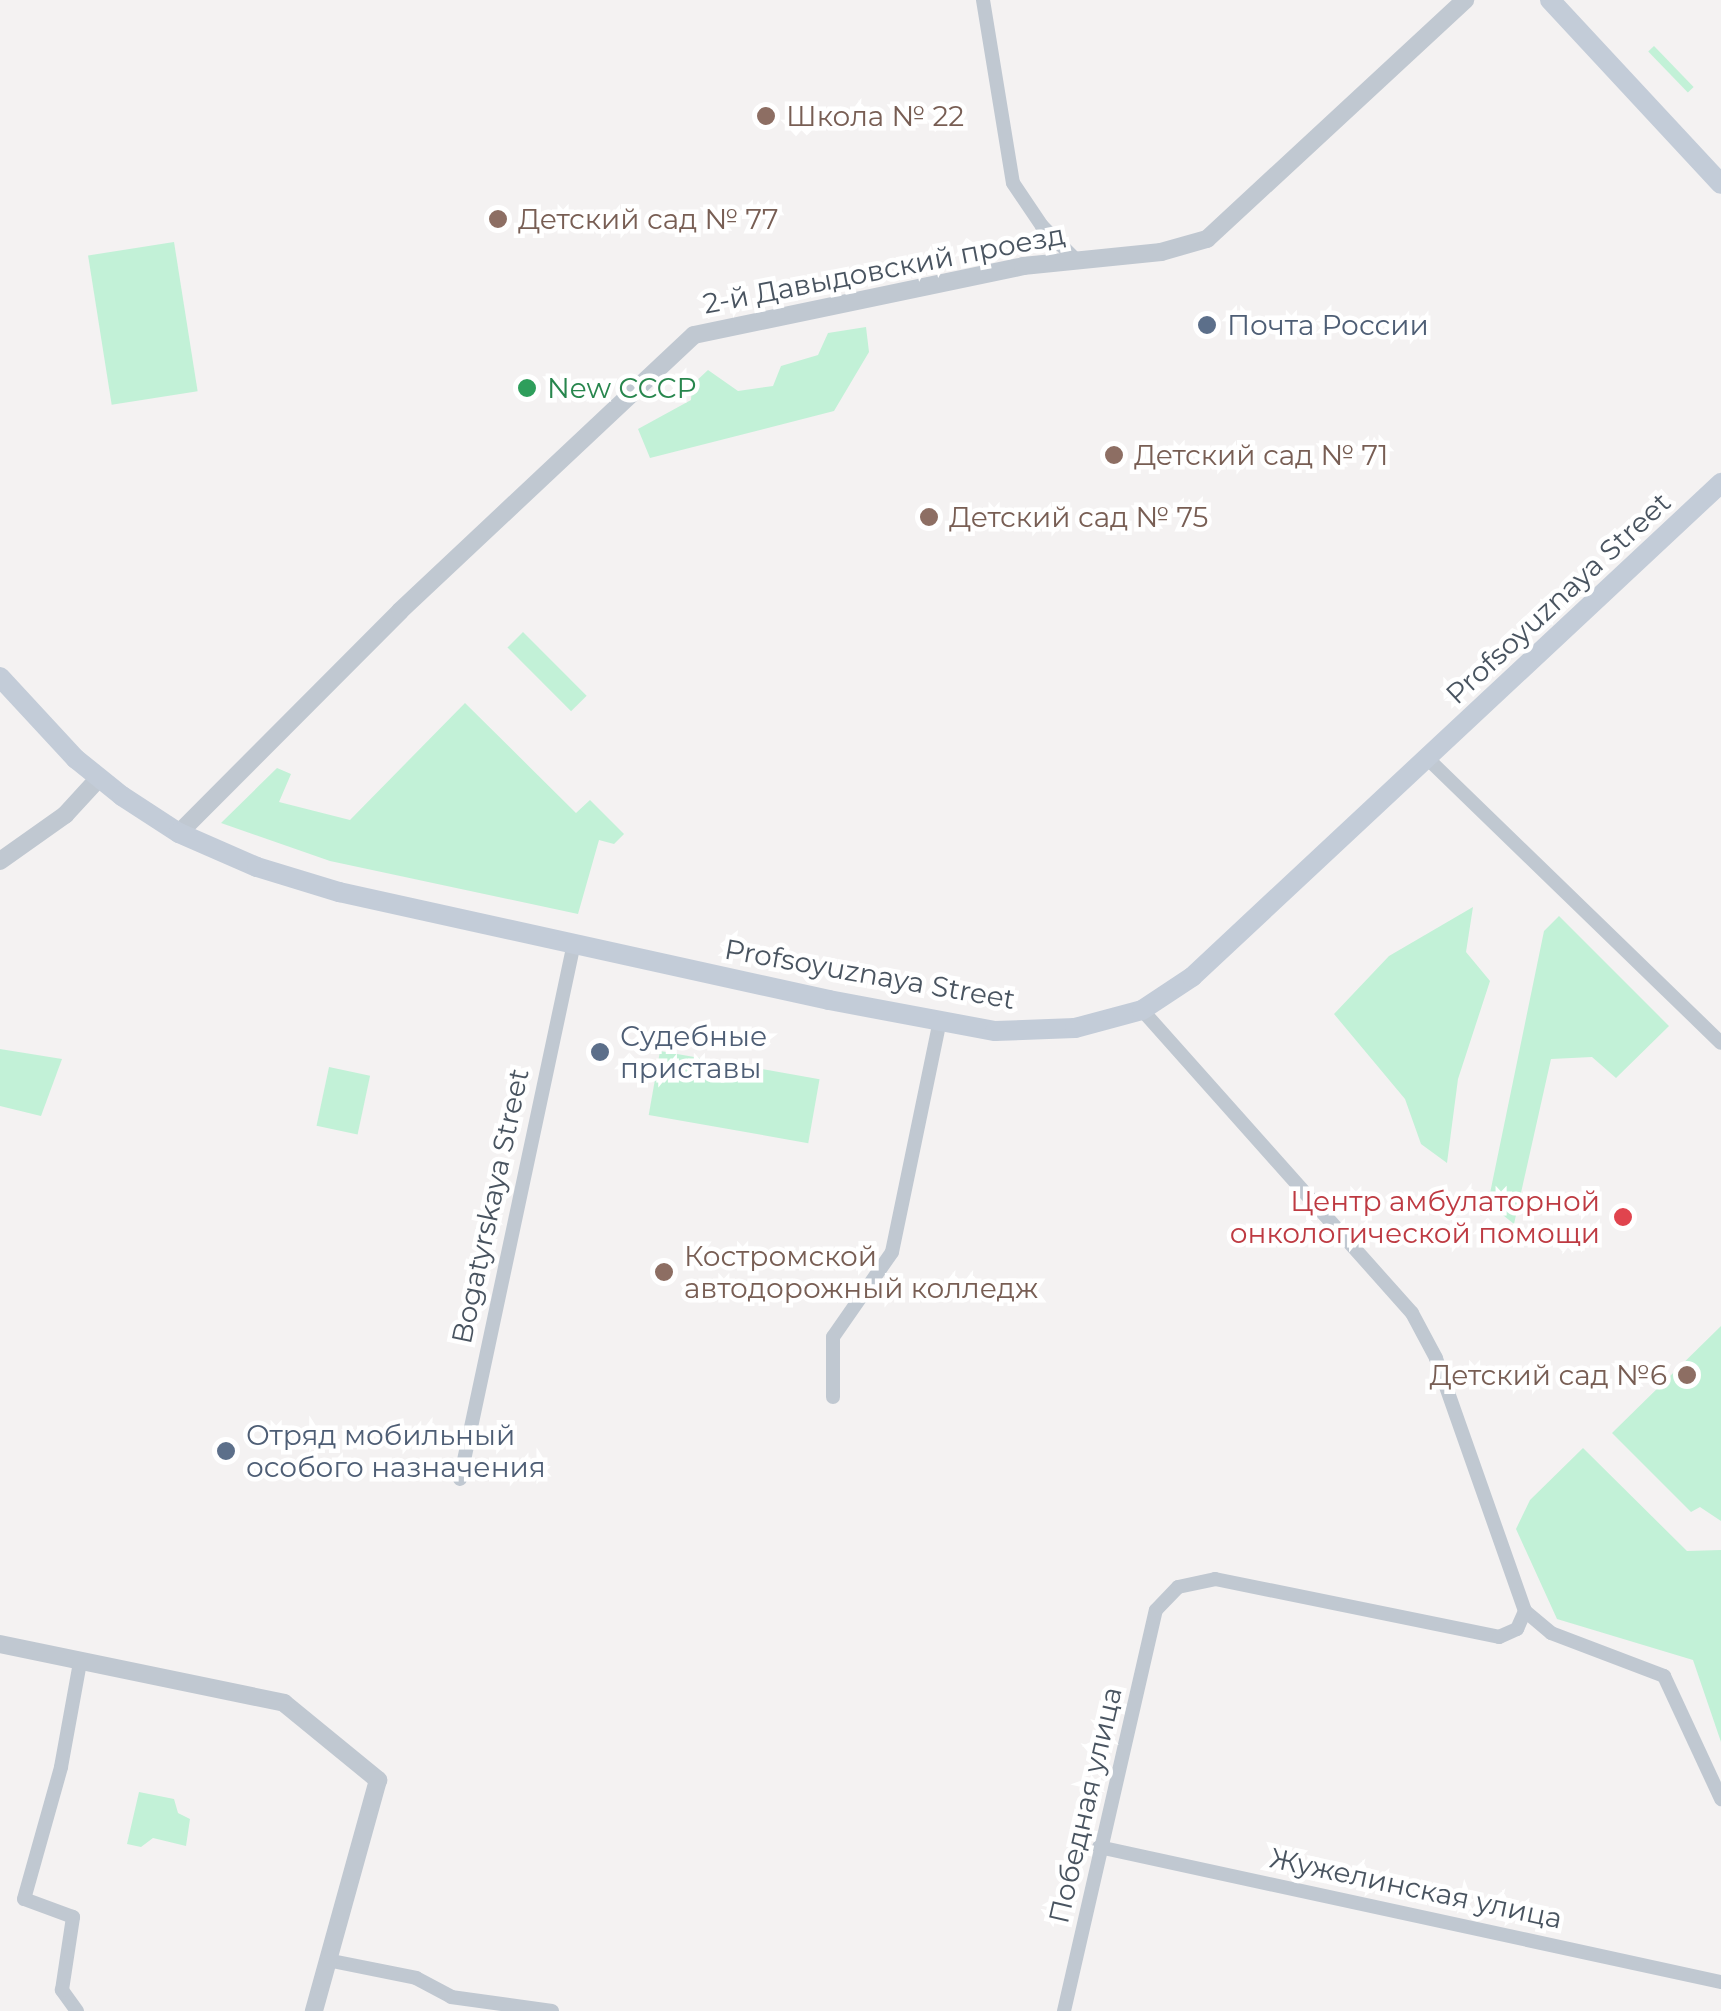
<!DOCTYPE html>
<meta charset="utf-8">
<style>
body{margin:0}
#map{position:relative;width:1721px;height:2011px;overflow:hidden;background:#f4f2f2;font-family:Montserrat,sans-serif}
div>[style]{position:absolute}
.green>*{inset:0;background:#c2f1d7;transform-origin:0 0}
.minor>*{height:14px;margin:-7px;padding:0 7px;transform-origin:7px;border-radius:7px;background:#c0c8d1}
.tertiary>*{height:18px;margin:-9px;padding:0 9px;transform-origin:9px;border-radius:9px;background:#c0c8d1}
.secondary>*{height:20px;margin:-10px;padding:0 10px;transform-origin:10px;border-radius:10px;background:#c3ccd8}
.dots>*{width:28px;height:28px;translate:-50% -50%;box-sizing:border-box;border:5px solid #fff;border-radius:50%}
span{translate:-50% -50%;white-space:nowrap;text-align:center;line-height:1.15;-webkit-text-stroke:9px #fff;paint-order:stroke}
.education-label{font-size:28px;color:#785e54}
.left{translate:0 -50%;text-align:left}
.right{translate:-100% -50%;text-align:right}
.street-label{font-size:28px;color:#495460}
.service-label{font-size:28px;color:#4e5e75}
.leisure-label{font-size:28px;color:#27864d}
.health-label{font-size:28px;color:#be3a42}
</style>
<div id="map">
<div class="green">
<i style="left:1654px;top:46px;width:57px;height:8px;rotate:46deg"></i>
<i style="left:174px;top:242px;width:151px;height:87px;rotate:81deg"></i>
<i style="clip-path:polygon(866px 327px,869px 352px,834px 411px,650px 458px,638px 429px,691px 400px,692px 385px,708px 370px,738px 391px,773px 386px,781px 366px,818px 355px,828px 333px)"></i>
<i style="left:523px;top:632px;width:90px;height:22px;rotate:45deg"></i>
<i style="clip-path:polygon(465px 703px,576px 813px,590px 800px,624px 834px,614px 844px,599px 840px,578px 914px,330px 861px,221px 823px,277px 768px,291px 774px,279px 802px,350px 820px)"></i>
<i style="clip-path:polygon(1473px 907px,1466px 952px,1490px 981px,1458px 1079px,1447px 1163px,1421px 1144px,1405px 1099px,1334px 1014px,1389px 956px)"></i>
<i style="clip-path:polygon(1559px 916px,1669px 1026px,1616px 1078px,1592px 1057px,1551px 1059px,1514px 1224px,1488px 1203px,1544px 931px)"></i>
<i style="clip-path:polygon(0 1049px,62px 1059px,41px 1116px,0 1106px)"></i>
<i style="left:660px;top:1051px;width:162px;height:65px;rotate:10deg"></i>
<i style="left:329px;top:1067px;width:42px;height:60px;rotate:12deg"></i>
<i style="clip-path:polygon(1721px 1326px,1721px 1521px,1700px 1507px,1691px 1512px,1612px 1433px)"></i>
<i style="clip-path:polygon(1583px 1448px,1687px 1551px,1721px 1550px,1721px 1742px,1693px 1660px,1557px 1619px,1516px 1529px,1530px 1500px)"></i>
<i style="clip-path:polygon(139px 1792px,174px 1799px,178px 1813px,190px 1819px,186px 1846px,153px 1838px,141px 1847px,127px 1844px)"></i>
</div>
<div class="minor">
<i style="left:983px;top:0;width:185px;rotate:80.7deg"></i>
<i style="left:1013px;top:183px;width:52px;rotate:56deg"></i>
<i style="left:1042px;top:226px;width:47px;rotate:45deg"></i>
<i style="left:1427px;top:758px;width:409px;rotate:44.1deg"></i>
<i style="left:833px;top:1397px;width:60px;rotate:-90deg"></i>
<i style="left:833px;top:1337px;width:103px;rotate:-55.2deg"></i>
<i style="left:892px;top:1252px;width:236px;rotate:-78.3deg"></i>
<i style="left:460px;top:1479px;width:548px;rotate:-77.99deg"></i>
<i style="left:1525px;top:1611px;width:34px;rotate:40deg"></i>
<i style="left:1551px;top:1633px;width:121px;rotate:20.8deg"></i>
<i style="left:1664px;top:1676px;width:136px;rotate:65.1deg"></i>
<i style="left:1099px;top:1847px;width:636px;rotate:12.25deg"></i>
<i style="left:327px;top:1960px;width:91px;rotate:11.4deg"></i>
<i style="left:416px;top:1978px;width:40px;rotate:28deg"></i>
<i style="left:451px;top:1997px;width:102px;rotate:7.9deg"></i>
<i style="left:77px;top:2011px;width:26px;rotate:-126deg"></i>
<i style="left:62px;top:1990px;width:74px;rotate:-81.4deg"></i>
<i style="left:73px;top:1917px;width:52px;rotate:-159.8deg"></i>
<i style="left:24px;top:1899px;width:137px;rotate:-74.3deg"></i>
<i style="left:61px;top:1767px;width:107px;rotate:-79.7deg"></i>
<i style="left:1064px;top:2011px;width:411px;rotate:-77.1deg"></i>
<i style="left:1156px;top:1610px;width:32px;rotate:-46deg"></i>
<i style="left:1178px;top:1587px;width:38px;rotate:-12deg"></i>
<i style="left:1215px;top:1579px;width:290px;rotate:11.5deg"></i>
<i style="left:1499px;top:1637px;width:20px;rotate:-24deg"></i>
<i style="left:1517px;top:1629px;width:20px;rotate:-66deg"></i>
<i style="left:1525px;top:1611px;width:268px;rotate:-109.4deg"></i>
<i style="left:1436px;top:1358px;width:51px;rotate:-118.1deg"></i>
<i style="left:1412px;top:1313px;width:406px;rotate:-131.7deg"></i>
</div>
<div class="tertiary">
<i style="left:179px;top:833px;width:313px;rotate:-45.1deg"></i>
<i style="left:400px;top:611px;width:403px;rotate:-43.2deg"></i>
<i style="left:694px;top:335px;width:336px;rotate:-11.8deg"></i>
<i style="left:1023px;top:266px;width:139px;rotate:-5.8deg"></i>
<i style="left:1161px;top:252px;width:48px;rotate:-15.8deg"></i>
<i style="left:1207px;top:239px;width:352px;rotate:-42.8deg"></i>
<i style="left:0;top:861px;width:80px;rotate:-35.3deg"></i>
<i style="left:65px;top:815px;width:50px;rotate:-47.4deg"></i>
<i style="left:0;top:1644px;width:290px;rotate:11.7deg"></i>
<i style="left:284px;top:1703px;width:122px;rotate:39.3deg"></i>
<i style="left:378px;top:1780px;width:240px;rotate:105.5deg"></i>
</div>
<div class="secondary">
<i style="left:1550px;top:0;width:251px;rotate:47.1deg"></i>
<i style="left:0;top:677px;width:112px;rotate:47.2deg"></i>
<i style="left:76px;top:759px;width:59px;rotate:38.8deg"></i>
<i style="left:122px;top:796px;width:68px;rotate:33deg"></i>
<i style="left:179px;top:833px;width:85px;rotate:23.6deg"></i>
<i style="left:257px;top:867px;width:86px;rotate:17deg"></i>
<i style="left:339px;top:892px;width:502px;rotate:12.43deg"></i>
<i style="left:829px;top:1000px;width:169px;rotate:10.6deg"></i>
<i style="left:995px;top:1031px;width:80px;rotate:-2.1deg"></i>
<i style="left:1075px;top:1028px;width:69px;rotate:-15deg"></i>
<i style="left:1142px;top:1010px;width:60px;rotate:-33.4deg"></i>
<i style="left:1192px;top:977px;width:724px;rotate:-43.04deg"></i>
</div>
<div class="dots">
<i style="left:766px;top:116px;background:#8d6e63"></i>
<i style="left:498px;top:219px;background:#8d6e63"></i>
<i style="left:1207px;top:325px;background:#5c6f8a"></i>
<i style="left:527px;top:388px;background:#2e9e5b"></i>
<i style="left:1114px;top:455px;background:#8d6e63"></i>
<i style="left:929px;top:517px;background:#8d6e63"></i>
<i style="left:600px;top:1052px;background:#5c6f8a"></i>
<i style="left:1623px;top:1217px;background:#e0444e"></i>
<i style="left:664px;top:1272px;background:#8d6e63"></i>
<i style="left:1687px;top:1375px;background:#8d6e63"></i>
<i style="left:226px;top:1451px;background:#5c6f8a"></i>
</div>
<div class="education-label">
<span class="left" style="left:786px;top:116px">Школа № 22</span>
<span class="left" style="left:518px;top:219px">Детский сад № 77</span>
<span class="left" style="left:1134px;top:455px">Детский сад № 71</span>
<span class="left" style="left:949px;top:517px">Детский сад № 75</span>
<span class="left" style="left:684px;top:1272px">Костромской<br>автодорожный колледж</span>
<span class="right" style="left:1667px;top:1375px">Детский сад №6</span>
</div>
<div class="street-label">
<span style="left:884px;top:269px;rotate:-11deg">2-й Давыдовский проезд</span>
<span style="left:1558px;top:598px;rotate:-43deg">Profsoyuznaya Street</span>
<span style="left:870px;top:974px;rotate:10deg">Profsoyuznaya Street</span>
<span style="left:490px;top:1206px;rotate:-78deg">Bogatyrskaya Street</span>
<span style="left:1085px;top:1805px;rotate:-77deg">Победная улица</span>
<span style="left:1416px;top:1888px;rotate:12deg">Жужелинская улица</span>
</div>
<div class="service-label">
<span class="left" style="left:1227px;top:325px">Почта России</span>
<span class="left" style="left:620px;top:1052px">Судебные<br>приставы</span>
<span class="left" style="left:246px;top:1451px">Отряд мобильный<br>особого назначения</span>
</div>
<div class="leisure-label">
<span class="left" style="left:547px;top:388px">New СССР</span>
</div>
<div class="health-label">
<span class="right" style="left:1600px;top:1217px">Центр амбулаторной<br>онкологической помощи</span>
</div>
</div>
